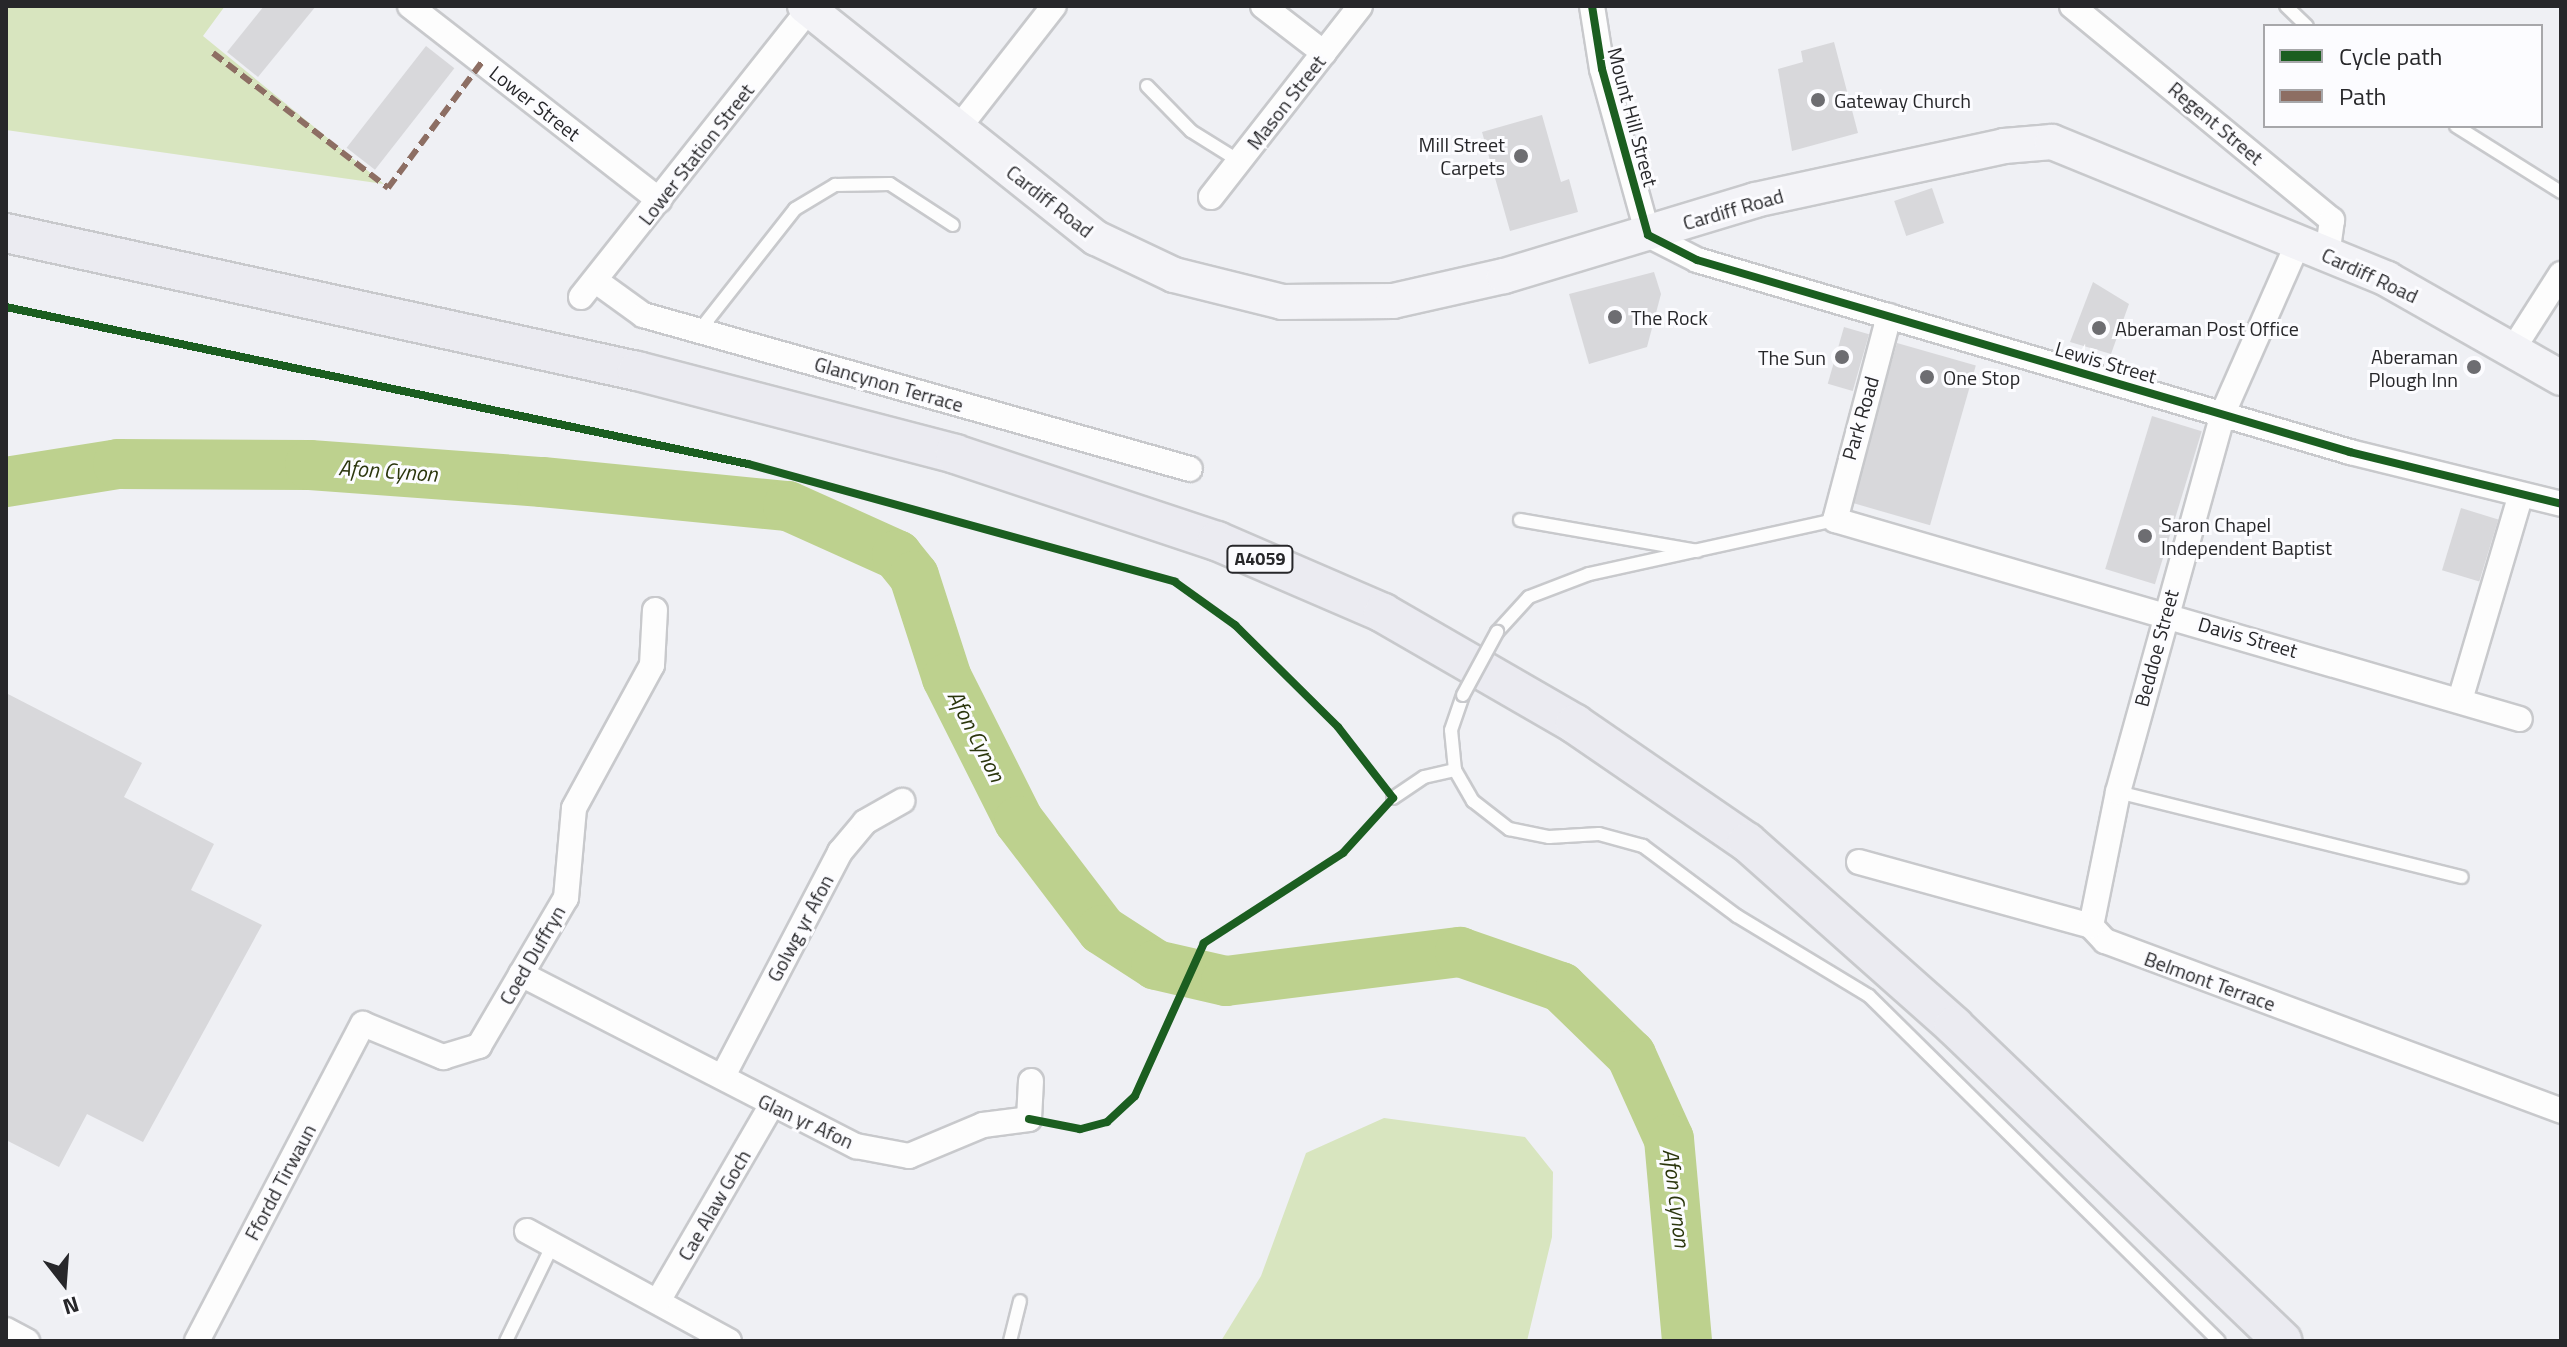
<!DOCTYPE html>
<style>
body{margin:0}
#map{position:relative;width:2567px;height:1347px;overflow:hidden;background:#eff0f4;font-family:"Titillium Web",sans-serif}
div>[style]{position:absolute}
.green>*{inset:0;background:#d8e5bf}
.river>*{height:50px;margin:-25px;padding:0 25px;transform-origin:25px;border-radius:25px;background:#bdd18e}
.building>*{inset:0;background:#d8d8db;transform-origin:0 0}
.roads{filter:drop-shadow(2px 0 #c8c9cc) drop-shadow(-2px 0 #c8c9cc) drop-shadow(0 2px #c8c9cc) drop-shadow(0 -2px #c8c9cc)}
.service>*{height:12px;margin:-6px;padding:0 6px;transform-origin:6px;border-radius:6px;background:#fdfdfd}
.minor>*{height:24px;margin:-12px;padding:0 12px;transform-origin:12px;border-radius:12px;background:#fdfdfd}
.secondary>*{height:34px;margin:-17px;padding:0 17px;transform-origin:17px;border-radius:17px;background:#f3f3f7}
.primary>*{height:38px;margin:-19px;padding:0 19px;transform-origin:19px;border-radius:19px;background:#ebebf1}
.bridges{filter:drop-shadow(2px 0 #c8c9cc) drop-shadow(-2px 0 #c8c9cc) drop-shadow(0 2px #c8c9cc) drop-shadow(0 -2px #c8c9cc)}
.service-bridge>*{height:12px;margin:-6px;padding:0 6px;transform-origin:6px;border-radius:6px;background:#fdfdfd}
.quiet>*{height:6px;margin-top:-3px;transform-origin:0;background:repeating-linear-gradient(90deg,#8d6e63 0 12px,transparent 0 18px)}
.cycleway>*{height:8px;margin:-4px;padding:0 4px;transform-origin:4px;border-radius:4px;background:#1b5e20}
.dots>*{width:22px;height:22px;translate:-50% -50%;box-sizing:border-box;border:4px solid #fcfcff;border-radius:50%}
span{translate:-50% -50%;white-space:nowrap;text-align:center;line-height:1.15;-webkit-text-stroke:6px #fcfcff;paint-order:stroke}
.shield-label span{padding:2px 6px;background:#fcfcff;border:2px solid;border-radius:6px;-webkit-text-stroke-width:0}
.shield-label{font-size:18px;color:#27272a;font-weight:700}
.poi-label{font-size:20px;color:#27272a}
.left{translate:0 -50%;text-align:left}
.right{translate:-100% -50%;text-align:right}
.street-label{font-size:20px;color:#27272a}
.water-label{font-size:22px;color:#2b360d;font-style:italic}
.frame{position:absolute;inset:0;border:8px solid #27272a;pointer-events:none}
.legend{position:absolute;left:2263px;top:24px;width:280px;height:104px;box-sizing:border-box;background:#fcfcff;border:2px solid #a7a7aa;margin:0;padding:10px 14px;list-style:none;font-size:24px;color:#27272a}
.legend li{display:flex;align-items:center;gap:16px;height:40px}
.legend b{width:40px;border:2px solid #a7a7aa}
.north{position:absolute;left:24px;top:1243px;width:80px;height:80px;-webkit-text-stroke:6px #fcfcff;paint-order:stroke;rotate:163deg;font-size:22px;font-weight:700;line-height:32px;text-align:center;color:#27272a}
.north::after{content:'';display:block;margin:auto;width:28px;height:36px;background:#27272a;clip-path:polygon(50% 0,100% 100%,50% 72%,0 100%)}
</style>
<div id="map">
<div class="green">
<i style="clip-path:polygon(6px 6px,225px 6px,203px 36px,384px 184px,6px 130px)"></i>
<i style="clip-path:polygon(1384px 1118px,1525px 1137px,1553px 1172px,1552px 1237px,1527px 1341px,1221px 1341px,1261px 1276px,1306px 1153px)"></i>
</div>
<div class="river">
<i style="left:6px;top:482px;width:113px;rotate:-9.1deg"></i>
<i style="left:118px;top:464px;width:192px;rotate:0.3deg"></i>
<i style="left:310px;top:465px;width:233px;rotate:4.2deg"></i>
<i style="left:542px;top:482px;width:247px;rotate:5.6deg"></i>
<i style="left:788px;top:506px;width:120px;rotate:24.2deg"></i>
<i style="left:897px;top:555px;width:27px;rotate:51deg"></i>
<i style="left:914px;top:576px;width:107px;rotate:72.1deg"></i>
<i style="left:947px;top:678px;width:160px;rotate:63.3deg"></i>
<i style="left:1019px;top:821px;width:137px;rotate:52.7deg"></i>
<i style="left:1102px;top:930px;width:64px;rotate:32.9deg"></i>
<i style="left:1156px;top:965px;width:72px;rotate:12.9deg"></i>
<i style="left:1226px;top:981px;width:236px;rotate:-7.1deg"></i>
<i style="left:1460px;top:952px;width:107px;rotate:19.1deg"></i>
<i style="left:1561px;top:987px;width:98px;rotate:44.2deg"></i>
<i style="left:1631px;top:1055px;width:92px;rotate:65.7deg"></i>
<i style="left:1669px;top:1139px;width:203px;rotate:84.9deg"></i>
</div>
<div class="building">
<i style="clip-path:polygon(264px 6px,316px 6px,258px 77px,227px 52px)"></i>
<i style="clip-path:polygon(1834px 42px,1858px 133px,1792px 151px,1778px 69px,1803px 62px,1801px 51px)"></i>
<i style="left:426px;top:46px;width:36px;height:129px;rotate:38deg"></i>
<i style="clip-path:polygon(1542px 115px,1561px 182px,1569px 179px,1578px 212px,1510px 231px,1482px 132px)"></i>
<i style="left:1932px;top:188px;width:37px;height:40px;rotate:71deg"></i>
<i style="clip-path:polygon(1654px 272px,1661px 294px,1647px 347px,1589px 364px,1569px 294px)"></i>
<i style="clip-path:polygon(2093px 282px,2129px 304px,2111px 354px,2070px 342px)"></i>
<i style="left:1844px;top:327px;width:26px;height:59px;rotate:16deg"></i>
<i style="left:1897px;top:343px;width:82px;height:166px;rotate:16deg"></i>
<i style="left:2152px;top:416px;width:52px;height:160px;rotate:17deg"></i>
<i style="left:2461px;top:508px;width:39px;height:65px;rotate:17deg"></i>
<i style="clip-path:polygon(6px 693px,142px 763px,124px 797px,214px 844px,191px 890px,262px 925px,143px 1142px,87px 1114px,59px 1167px,6px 1140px)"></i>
</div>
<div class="roads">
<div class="service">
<i style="left:2286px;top:6px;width:29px;rotate:44deg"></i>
<i style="left:1147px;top:86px;width:63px;rotate:45.6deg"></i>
<i style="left:1191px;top:131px;width:57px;rotate:32deg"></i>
<i style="left:2456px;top:126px;width:124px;rotate:32.2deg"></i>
<i style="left:699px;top:331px;width:155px;rotate:-51.8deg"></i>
<i style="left:795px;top:209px;width:47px;rotate:-31deg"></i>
<i style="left:835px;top:185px;width:55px;rotate:-1deg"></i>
<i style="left:890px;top:184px;width:75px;rotate:33.1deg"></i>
<i style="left:1520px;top:520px;width:180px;rotate:9.9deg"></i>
<i style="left:1497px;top:632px;width:47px;rotate:-47.6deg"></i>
<i style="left:1529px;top:597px;width:64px;rotate:-21deg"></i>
<i style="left:1589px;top:574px;width:252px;rotate:-12.4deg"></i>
<i style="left:1455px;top:770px;width:36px;rotate:60deg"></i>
<i style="left:1473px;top:801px;width:46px;rotate:37.9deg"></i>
<i style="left:1509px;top:829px;width:41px;rotate:11.3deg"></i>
<i style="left:1549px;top:837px;width:50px;rotate:-3.4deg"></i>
<i style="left:1599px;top:834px;width:46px;rotate:15.3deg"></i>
<i style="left:1643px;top:846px;width:117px;rotate:36.7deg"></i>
<i style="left:1737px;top:916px;width:154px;rotate:31.2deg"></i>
<i style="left:1869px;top:996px;width:491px;rotate:44.6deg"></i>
<i style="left:2118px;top:792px;width:354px;rotate:13.9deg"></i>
<i style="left:1393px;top:798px;width:37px;rotate:-34deg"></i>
<i style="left:1424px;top:777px;width:32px;rotate:-13deg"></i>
<i style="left:1455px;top:770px;width:40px;rotate:-95.7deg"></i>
<i style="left:1451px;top:730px;width:37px;rotate:-71deg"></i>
<i style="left:506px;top:1341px;width:108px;rotate:-64.1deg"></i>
<i style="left:1010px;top:1341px;width:41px;rotate:-76deg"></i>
</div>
<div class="minor">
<i style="left:410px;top:6px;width:316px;rotate:37.9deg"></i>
<i style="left:1263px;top:6px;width:77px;rotate:37.6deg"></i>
<i style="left:1592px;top:6px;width:64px;rotate:81deg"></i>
<i style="left:1602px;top:69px;width:172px;rotate:74.5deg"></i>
<i style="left:1648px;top:235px;width:55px;rotate:27deg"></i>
<i style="left:1697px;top:260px;width:681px;rotate:16.38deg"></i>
<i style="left:2350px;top:452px;width:217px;rotate:13.8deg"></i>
<i style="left:2072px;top:6px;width:337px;rotate:39.5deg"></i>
<i style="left:2332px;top:220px;width:34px;rotate:98deg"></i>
<i style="left:957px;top:130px;width:157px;rotate:-52deg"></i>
<i style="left:1211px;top:197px;width:242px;rotate:-52deg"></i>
<i style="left:596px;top:281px;width:58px;rotate:35.9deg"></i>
<i style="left:643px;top:315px;width:568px;rotate:15.72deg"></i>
<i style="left:581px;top:297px;width:367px;rotate:-51.6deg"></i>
<i style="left:1889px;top:316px;width:211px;rotate:104.8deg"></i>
<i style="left:1835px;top:520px;width:713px;rotate:16.2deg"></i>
<i style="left:2513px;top:349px;width:89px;rotate:-57.4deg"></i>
<i style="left:2460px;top:700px;width:211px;rotate:-73.5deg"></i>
<i style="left:1859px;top:862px;width:241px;rotate:15.4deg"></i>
<i style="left:2091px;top:926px;width:21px;rotate:47deg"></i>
<i style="left:2105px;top:941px;width:487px;rotate:20.4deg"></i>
<i style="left:2091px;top:926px;width:137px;rotate:-78.6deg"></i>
<i style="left:2118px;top:792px;width:393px;rotate:-74.5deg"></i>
<i style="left:2223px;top:413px;width:186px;rotate:-66.2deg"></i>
<i style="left:521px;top:974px;width:377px;rotate:27.2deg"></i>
<i style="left:856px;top:1146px;width:54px;rotate:10.7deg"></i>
<i style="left:909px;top:1156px;width:80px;rotate:-22.7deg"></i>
<i style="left:983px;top:1125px;width:46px;rotate:-7.4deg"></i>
<i style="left:1029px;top:1119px;width:38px;rotate:-87deg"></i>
<i style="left:723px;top:1076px;width:253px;rotate:-62.4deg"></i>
<i style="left:840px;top:852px;width:39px;rotate:-50deg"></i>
<i style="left:865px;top:822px;width:43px;rotate:-29.6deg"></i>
<i style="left:527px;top:1231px;width:230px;rotate:28.6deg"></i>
<i style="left:658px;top:1301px;width:223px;rotate:-59.9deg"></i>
<i style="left:6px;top:1330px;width:24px;rotate:28deg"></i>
<i style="left:197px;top:1341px;width:358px;rotate:-62.4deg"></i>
<i style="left:363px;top:1024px;width:87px;rotate:22.4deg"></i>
<i style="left:443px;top:1057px;width:38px;rotate:-17deg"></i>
<i style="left:479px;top:1046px;width:172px;rotate:-59.6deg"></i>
<i style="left:566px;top:898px;width:90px;rotate:-84.9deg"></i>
<i style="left:574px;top:808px;width:163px;rotate:-61.4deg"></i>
<i style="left:652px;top:665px;width:55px;rotate:-86.9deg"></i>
</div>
<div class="secondary">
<i style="left:805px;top:6px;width:372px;rotate:38.6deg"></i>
<i style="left:1096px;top:238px;width:86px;rotate:25.4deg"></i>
<i style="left:1174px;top:275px;width:111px;rotate:14deg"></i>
<i style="left:1282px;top:302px;width:111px;rotate:-0.5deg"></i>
<i style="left:1393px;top:301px;width:114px;rotate:-12.7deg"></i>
<i style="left:1504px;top:276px;width:262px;rotate:-16.8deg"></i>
<i style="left:1755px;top:200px;width:255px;rotate:-12.2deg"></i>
<i style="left:2004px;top:146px;width:48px;rotate:-4.8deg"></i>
<i style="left:2052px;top:142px;width:362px;rotate:22.2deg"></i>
<i style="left:2387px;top:279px;width:200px;rotate:29.6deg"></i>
</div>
<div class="primary">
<i style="left:6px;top:233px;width:646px;rotate:12.34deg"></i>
<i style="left:637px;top:371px;width:329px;rotate:14.6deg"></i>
<i style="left:955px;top:454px;width:276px;rotate:18.4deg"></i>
<i style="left:1217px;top:541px;width:181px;rotate:23.4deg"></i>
<i style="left:1383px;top:613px;width:222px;rotate:30deg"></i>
<i style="left:1575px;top:724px;width:209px;rotate:34.5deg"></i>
<i style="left:1747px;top:842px;width:277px;rotate:41.6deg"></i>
<i style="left:1954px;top:1026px;width:455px;rotate:43.8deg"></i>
</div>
</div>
<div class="bridges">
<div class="service-bridge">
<i style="left:1463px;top:695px;width:72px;rotate:-61.6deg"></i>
</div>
</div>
<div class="quiet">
<i style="left:213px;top:53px;width:221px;rotate:37.6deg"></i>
<i style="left:388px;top:188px;width:157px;rotate:-53.3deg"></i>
</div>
<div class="cycleway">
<i style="left:1592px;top:6px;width:64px;rotate:81deg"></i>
<i style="left:1602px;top:69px;width:172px;rotate:74.5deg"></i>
<i style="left:1648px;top:235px;width:55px;rotate:27deg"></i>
<i style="left:1697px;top:260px;width:681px;rotate:16.38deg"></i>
<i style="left:2350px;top:452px;width:217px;rotate:13.8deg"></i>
<i style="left:6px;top:307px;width:758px;rotate:11.95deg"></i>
<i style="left:748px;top:464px;width:443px;rotate:15.4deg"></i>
<i style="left:1175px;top:582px;width:74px;rotate:35.6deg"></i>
<i style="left:1235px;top:625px;width:145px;rotate:44.7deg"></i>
<i style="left:1338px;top:727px;width:90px;rotate:52.2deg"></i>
<i style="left:1393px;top:798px;width:74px;rotate:132.3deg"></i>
<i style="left:1343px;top:853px;width:166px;rotate:147.1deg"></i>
<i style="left:1204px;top:943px;width:168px;rotate:114.3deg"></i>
<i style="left:1135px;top:1096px;width:38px;rotate:137deg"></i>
<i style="left:1107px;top:1122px;width:28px;rotate:165deg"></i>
<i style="left:1080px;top:1129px;width:52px;rotate:-168.9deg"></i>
</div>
<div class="dots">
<i style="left:1818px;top:100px;background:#6d6d71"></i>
<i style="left:1521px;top:156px;background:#6d6d71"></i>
<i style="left:1615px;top:317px;background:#6d6d71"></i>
<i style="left:2099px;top:328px;background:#6d6d71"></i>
<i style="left:1842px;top:357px;background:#6d6d71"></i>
<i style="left:2474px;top:367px;background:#6d6d71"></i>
<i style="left:1927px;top:377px;background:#6d6d71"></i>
<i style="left:2145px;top:536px;background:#6d6d71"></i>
</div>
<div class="shield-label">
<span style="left:1260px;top:559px">A4059</span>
</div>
<div class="poi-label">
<span class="left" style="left:1834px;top:100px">Gateway Church</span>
<span class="right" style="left:1505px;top:156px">Mill Street<br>Carpets</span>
<span class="left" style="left:1631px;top:317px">The Rock</span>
<span class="left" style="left:2115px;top:328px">Aberaman Post Office</span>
<span class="right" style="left:2458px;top:368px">Aberaman<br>Plough Inn</span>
<span class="right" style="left:1826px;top:357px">The Sun</span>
<span class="left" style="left:1943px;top:377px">One Stop</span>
<span class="left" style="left:2161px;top:536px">Saron Chapel<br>Independent Baptist</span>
</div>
<div class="street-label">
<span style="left:1286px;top:102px;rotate:-52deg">Mason Street</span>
<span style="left:535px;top:103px;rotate:38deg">Lower Street</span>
<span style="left:1633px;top:117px;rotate:75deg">Mount Hill Street</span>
<span style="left:2216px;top:123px;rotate:40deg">Regent Street</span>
<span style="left:696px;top:154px;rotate:-52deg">Lower Station Street</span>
<span style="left:1050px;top:201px;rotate:38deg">Cardiff Road</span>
<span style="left:1733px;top:209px;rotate:-16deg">Cardiff Road</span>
<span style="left:2370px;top:275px;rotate:25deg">Cardiff Road</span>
<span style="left:2106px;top:362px;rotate:16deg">Lewis Street</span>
<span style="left:889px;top:384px;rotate:16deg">Glancynon Terrace</span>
<span style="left:1860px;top:418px;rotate:-74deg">Park Road</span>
<span style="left:2248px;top:637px;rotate:16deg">Davis Street</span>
<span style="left:2156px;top:648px;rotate:-75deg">Beddoe Street</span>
<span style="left:800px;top:928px;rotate:-62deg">Golwg yr Afon</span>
<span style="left:532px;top:955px;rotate:-60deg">Coed Duffryn</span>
<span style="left:2210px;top:981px;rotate:20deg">Belmont Terrace</span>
<span style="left:806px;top:1121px;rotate:25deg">Glan yr Afon</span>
<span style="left:280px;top:1182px;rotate:-62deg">Ffordd Tirwaun</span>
<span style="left:714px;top:1205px;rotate:-60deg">Cae Alaw Goch</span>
</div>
<div class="water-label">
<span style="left:388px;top:471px;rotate:4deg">Afon Cynon</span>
<span style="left:976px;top:736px;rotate:63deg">Afon Cynon</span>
<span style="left:1676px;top:1198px;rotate:83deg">Afon Cynon</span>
</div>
<div class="frame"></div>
<ul class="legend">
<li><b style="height:10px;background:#1b5e20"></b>Cycle path</li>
<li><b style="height:10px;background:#8d6e63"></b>Path</li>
</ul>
<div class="north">N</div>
</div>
